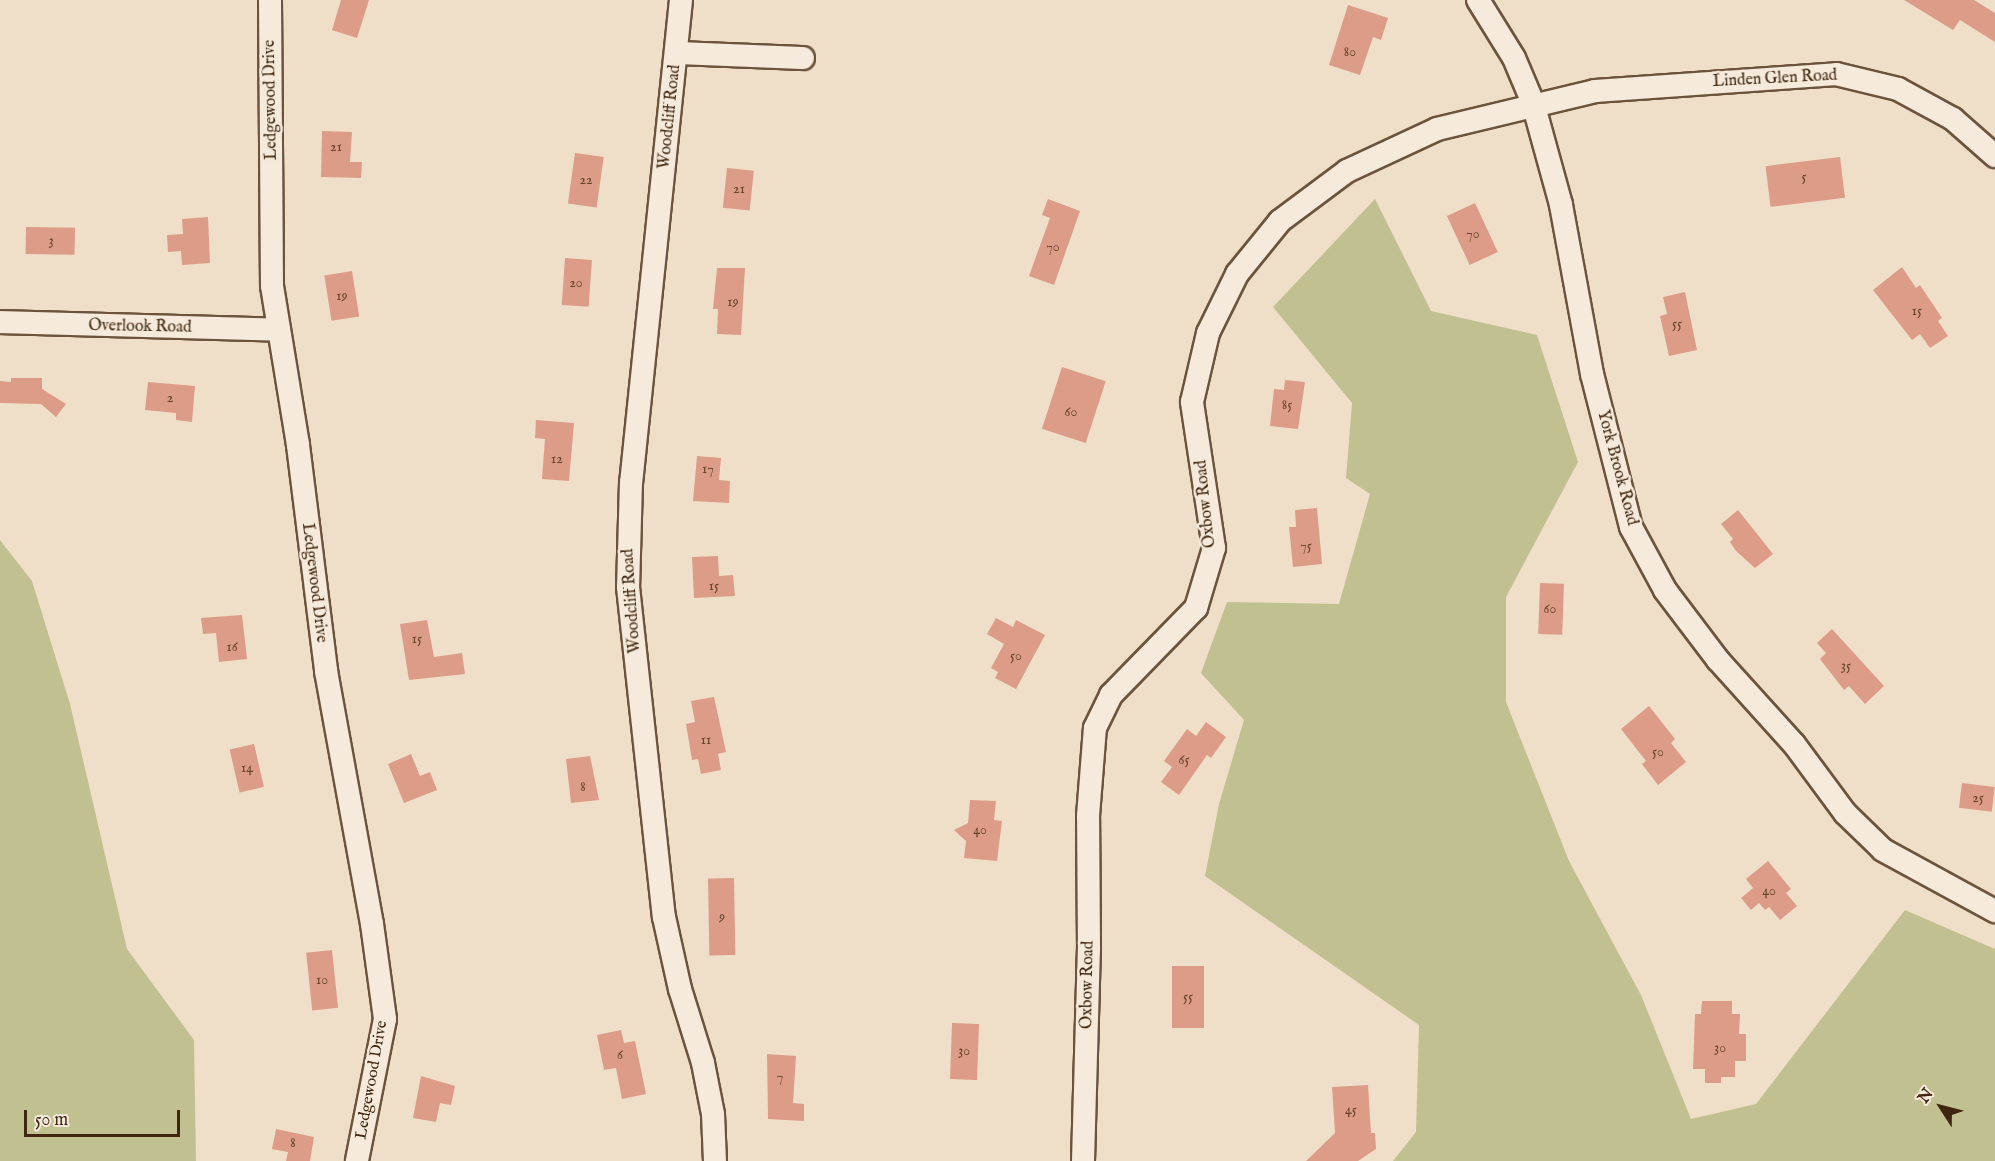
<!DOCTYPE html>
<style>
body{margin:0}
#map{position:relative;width:1995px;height:1161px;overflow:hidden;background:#f0dfc8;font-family:"IM FELL English",serif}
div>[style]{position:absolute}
.green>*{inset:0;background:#c1c091}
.building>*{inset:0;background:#dc9c87;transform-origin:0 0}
.roads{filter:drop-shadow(2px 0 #6c543c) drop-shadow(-2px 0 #6c543c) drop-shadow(0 2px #6c543c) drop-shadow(0 -2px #6c543c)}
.minor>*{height:22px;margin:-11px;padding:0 11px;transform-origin:11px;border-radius:11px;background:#f5eadb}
span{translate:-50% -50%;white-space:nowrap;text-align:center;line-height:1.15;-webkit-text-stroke:5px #f5eadb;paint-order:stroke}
.number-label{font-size:14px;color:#67442c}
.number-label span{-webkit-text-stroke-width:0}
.street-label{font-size:16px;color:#40260e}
.north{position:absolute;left:1911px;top:1077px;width:60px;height:60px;-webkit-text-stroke:4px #f5eadb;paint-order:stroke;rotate:306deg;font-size:16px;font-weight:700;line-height:24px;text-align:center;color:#40260e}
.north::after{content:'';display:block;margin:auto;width:21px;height:27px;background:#40260e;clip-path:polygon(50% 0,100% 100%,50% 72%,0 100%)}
.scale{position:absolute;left:24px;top:1110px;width:156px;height:27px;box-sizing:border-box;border:3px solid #40260e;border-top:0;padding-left:8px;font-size:18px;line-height:21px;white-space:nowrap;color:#40260e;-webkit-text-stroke:4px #f5eadb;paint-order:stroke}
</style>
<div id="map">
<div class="green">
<i style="clip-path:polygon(1375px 199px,1431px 311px,1537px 335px,1578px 462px,1506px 597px,1506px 702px,1569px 861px,1641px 995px,1691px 1119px,1756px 1104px,1905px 910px,1995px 949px,1995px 1161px,1393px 1161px,1416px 1132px,1419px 1025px,1205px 876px,1219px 804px,1244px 720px,1201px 673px,1227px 602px,1339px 604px,1370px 494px,1346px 478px,1352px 403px,1273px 307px)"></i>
<i style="clip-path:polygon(0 540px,32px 581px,70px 704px,127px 949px,194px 1040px,196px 1161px,0 1161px)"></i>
</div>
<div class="building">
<i style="clip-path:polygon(341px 0,369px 0,357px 38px,332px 30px)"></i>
<i style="clip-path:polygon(1904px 0,1974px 0,1995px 13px,1995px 42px,1960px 20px,1953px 30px)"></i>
<i style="clip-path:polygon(1348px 5px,1388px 18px,1381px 40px,1373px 37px,1360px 75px,1329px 65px)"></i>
<i style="clip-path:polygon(322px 131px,352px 132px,350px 162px,362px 162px,361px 178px,321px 177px)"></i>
<i style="left:575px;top:153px;width:29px;height:51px;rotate:8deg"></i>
<i style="left:1840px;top:157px;width:41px;height:75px;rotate:83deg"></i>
<i style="left:727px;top:168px;width:27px;height:40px;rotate:6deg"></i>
<i style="clip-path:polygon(1048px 199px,1080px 211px,1054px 285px,1029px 276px,1050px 218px,1042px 215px)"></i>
<i style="left:1475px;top:203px;width:54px;height:31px;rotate:65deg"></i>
<i style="clip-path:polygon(208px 217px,210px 263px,182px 265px,181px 251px,168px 252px,167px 235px,183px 234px,182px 219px)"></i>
<i style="left:26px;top:227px;width:49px;height:27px;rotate:1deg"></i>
<i style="left:565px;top:258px;width:27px;height:47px;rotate:4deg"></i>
<i style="clip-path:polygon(1902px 267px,1916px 288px,1920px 285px,1942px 318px,1938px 321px,1948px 336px,1930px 348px,1920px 334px,1912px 340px,1873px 290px)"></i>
<i style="clip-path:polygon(717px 268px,745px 268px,741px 335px,717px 334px,718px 309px,713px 309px)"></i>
<i style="left:352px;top:271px;width:46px;height:28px;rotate:81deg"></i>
<i style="clip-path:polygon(1685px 292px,1697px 350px,1669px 356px,1660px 316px,1667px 314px,1663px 297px)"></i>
<i style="left:1062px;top:367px;width:46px;height:65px;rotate:18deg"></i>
<i style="clip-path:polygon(11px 378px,42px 378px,42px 389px,66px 404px,56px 417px,41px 404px,0 403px,0 381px,11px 382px)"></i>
<i style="clip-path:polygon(1285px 380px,1305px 382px,1298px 429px,1270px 426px,1274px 389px,1284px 390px)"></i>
<i style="clip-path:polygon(148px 382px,195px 386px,192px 422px,176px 420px,176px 413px,145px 410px)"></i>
<i style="clip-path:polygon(536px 420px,574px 423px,569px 481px,542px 479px,545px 439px,535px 438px)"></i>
<i style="clip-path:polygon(697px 456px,721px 458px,719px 480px,730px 481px,729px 503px,693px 501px)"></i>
<i style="clip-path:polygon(1317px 508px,1322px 564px,1293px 567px,1289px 527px,1296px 527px,1295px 510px)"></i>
<i style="clip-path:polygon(1738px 510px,1773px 554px,1755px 568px,1736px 551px,1730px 542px,1733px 539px,1721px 524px)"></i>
<i style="clip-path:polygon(718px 556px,719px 576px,733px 575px,735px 596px,694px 598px,692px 557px)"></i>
<i style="left:1540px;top:583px;width:24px;height:51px;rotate:2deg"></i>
<i style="clip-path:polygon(242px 615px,247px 659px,219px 662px,216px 633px,203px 634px,201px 618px)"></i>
<i style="clip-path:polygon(996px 618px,1013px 627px,1016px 620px,1045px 635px,1016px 689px,995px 678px,998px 672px,991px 668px,1004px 644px,987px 634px)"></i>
<i style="clip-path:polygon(427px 620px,434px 657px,462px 653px,465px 674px,409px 680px,400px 624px)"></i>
<i style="clip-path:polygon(1832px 629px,1884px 686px,1865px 704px,1849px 686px,1844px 690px,1820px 659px,1826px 653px,1817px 643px)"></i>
<i style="clip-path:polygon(714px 697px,726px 752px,718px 754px,721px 770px,701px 774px,698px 759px,692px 760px,686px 724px,695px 722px,691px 701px)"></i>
<i style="clip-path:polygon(1649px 706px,1675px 739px,1671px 743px,1686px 762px,1658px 785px,1642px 764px,1646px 761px,1621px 729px)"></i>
<i style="clip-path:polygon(1206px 722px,1226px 737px,1211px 758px,1207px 755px,1179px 795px,1161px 782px,1172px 767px,1164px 761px,1187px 729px,1196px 736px)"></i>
<i style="left:254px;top:744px;width:44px;height:25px;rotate:77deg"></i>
<i style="clip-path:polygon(411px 754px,420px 776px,430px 772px,437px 790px,404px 803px,388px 764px)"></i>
<i style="clip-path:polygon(590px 756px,599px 800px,571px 803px,566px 759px)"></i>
<i style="left:1962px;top:783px;width:33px;height:25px;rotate:7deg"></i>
<i style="clip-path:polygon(970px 800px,996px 801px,994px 820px,1002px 821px,997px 861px,964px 858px,966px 841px,954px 830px,968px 823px)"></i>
<i style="clip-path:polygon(1768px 861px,1791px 889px,1786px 893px,1797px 906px,1780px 920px,1769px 907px,1765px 910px,1759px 903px,1751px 910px,1741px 898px,1753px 888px,1746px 879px)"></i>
<i style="left:734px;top:878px;width:77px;height:26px;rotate:89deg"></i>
<i style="left:332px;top:950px;width:58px;height:26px;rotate:84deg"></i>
<i style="left:1172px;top:966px;width:32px;height:62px"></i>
<i style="clip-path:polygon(1702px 1001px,1732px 1001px,1732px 1014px,1740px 1014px,1739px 1034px,1746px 1034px,1746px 1061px,1735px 1061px,1735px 1077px,1721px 1077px,1721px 1083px,1705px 1083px,1705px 1069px,1693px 1069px,1695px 1014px,1701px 1014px)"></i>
<i style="left:952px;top:1023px;width:27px;height:56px;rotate:2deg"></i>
<i style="clip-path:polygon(621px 1030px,624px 1043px,635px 1041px,646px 1094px,622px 1099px,616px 1068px,604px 1070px,597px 1035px)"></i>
<i style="clip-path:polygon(767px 1054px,796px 1056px,793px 1103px,804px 1104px,804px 1121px,768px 1119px)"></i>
<i style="clip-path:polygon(421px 1076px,455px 1086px,451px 1105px,440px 1103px,436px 1122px,413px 1118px)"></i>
<i style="clip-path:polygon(1368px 1085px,1371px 1133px,1375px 1133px,1376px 1149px,1358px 1161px,1306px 1161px,1335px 1133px,1332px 1087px)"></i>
<i style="clip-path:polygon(276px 1129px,314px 1137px,310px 1161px,286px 1161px,288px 1152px,272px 1149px)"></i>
</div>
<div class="roads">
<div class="minor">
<i style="left:270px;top:0;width:286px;rotate:89.6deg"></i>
<i style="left:272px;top:286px;width:161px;rotate:80.7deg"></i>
<i style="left:298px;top:445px;width:228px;rotate:82.9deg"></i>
<i style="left:326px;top:671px;width:257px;rotate:79.7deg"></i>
<i style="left:372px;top:924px;width:96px;rotate:82.2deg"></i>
<i style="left:385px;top:1019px;width:145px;rotate:101.2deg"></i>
<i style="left:681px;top:0;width:485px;rotate:95.9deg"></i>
<i style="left:631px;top:482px;width:105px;rotate:91.6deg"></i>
<i style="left:628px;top:587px;width:332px;rotate:83.8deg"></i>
<i style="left:664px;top:917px;width:74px;rotate:77.5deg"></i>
<i style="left:680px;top:989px;width:77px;rotate:72.7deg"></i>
<i style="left:703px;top:1063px;width:52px;rotate:78.9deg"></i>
<i style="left:713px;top:1114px;width:47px;rotate:87.6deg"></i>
<i style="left:1478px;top:0;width:68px;rotate:58.2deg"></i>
<i style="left:1514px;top:58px;width:49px;rotate:67.1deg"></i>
<i style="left:1533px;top:103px;width:106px;rotate:74.6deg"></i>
<i style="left:1561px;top:205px;width:172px;rotate:79.6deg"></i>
<i style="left:1592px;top:374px;width:158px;rotate:75.7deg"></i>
<i style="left:1631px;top:527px;width:72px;rotate:61.6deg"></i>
<i style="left:1665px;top:590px;width:88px;rotate:52.9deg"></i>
<i style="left:1718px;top:660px;width:113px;rotate:47.9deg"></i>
<i style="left:1794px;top:744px;width:86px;rotate:53.5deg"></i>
<i style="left:1845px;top:813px;width:53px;rotate:44.2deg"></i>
<i style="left:1883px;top:850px;width:128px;rotate:28.6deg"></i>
<i style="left:677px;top:53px;width:126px;rotate:2.3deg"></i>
<i style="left:0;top:322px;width:279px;rotate:1.6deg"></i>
<i style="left:1083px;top:1161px;width:212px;rotate:-88.4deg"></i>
<i style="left:1089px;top:949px;width:133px;rotate:-90.4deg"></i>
<i style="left:1088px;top:816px;width:88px;rotate:-85.5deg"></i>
<i style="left:1095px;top:728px;width:37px;rotate:-64deg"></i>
<i style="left:1111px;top:695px;width:122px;rotate:-45.7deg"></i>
<i style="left:1196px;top:608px;width:63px;rotate:-73.3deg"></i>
<i style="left:1214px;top:548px;width:148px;rotate:-98.6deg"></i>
<i style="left:1192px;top:402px;width:71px;rotate:-76.9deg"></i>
<i style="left:1208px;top:333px;width:66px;rotate:-63.8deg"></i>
<i style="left:1237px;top:274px;width:68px;rotate:-50.9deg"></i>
<i style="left:1280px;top:221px;width:84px;rotate:-36.7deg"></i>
<i style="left:1347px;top:171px;width:99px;rotate:-25deg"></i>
<i style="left:1437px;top:129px;width:163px;rotate:-13.5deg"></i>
<i style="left:1595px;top:91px;width:242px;rotate:-4deg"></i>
<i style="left:1836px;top:74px;width:64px;rotate:13.6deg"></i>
<i style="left:1898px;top:89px;width:63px;rotate:28.6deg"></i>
<i style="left:1953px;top:119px;width:56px;rotate:41.4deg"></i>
</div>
</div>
<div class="number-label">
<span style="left:1350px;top:52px">80</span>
<span style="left:336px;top:147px">21</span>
<span style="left:1804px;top:177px">5</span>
<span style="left:586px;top:180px">22</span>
<span style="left:739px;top:189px">21</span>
<span style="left:1473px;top:234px">70</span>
<span style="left:51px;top:241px">3</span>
<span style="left:1053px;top:247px">70</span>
<span style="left:576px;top:283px">20</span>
<span style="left:342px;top:296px">19</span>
<span style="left:733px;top:302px">19</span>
<span style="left:1917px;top:311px">15</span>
<span style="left:1677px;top:324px">55</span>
<span style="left:170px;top:398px">2</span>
<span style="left:1287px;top:405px">85</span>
<span style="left:1071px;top:412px">60</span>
<span style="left:557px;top:459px">12</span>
<span style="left:708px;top:469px">17</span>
<span style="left:1306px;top:546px">75</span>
<span style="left:714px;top:586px">15</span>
<span style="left:1550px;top:609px">60</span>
<span style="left:417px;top:639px">15</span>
<span style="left:232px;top:647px">16</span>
<span style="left:1016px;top:656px">50</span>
<span style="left:1846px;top:666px">35</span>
<span style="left:706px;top:740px">11</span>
<span style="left:1658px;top:752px">50</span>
<span style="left:1184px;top:760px">65</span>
<span style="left:247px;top:768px">14</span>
<span style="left:583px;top:787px">8</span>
<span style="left:1978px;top:798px">25</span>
<span style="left:980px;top:830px">40</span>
<span style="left:1769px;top:891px">40</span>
<span style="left:722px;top:917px">9</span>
<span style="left:322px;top:980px">10</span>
<span style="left:1188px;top:997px">55</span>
<span style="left:1720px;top:1048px">30</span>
<span style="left:964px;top:1051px">30</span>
<span style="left:620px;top:1055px">6</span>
<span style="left:780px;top:1077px">7</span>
<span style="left:1351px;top:1110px">45</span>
<span style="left:293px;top:1143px">8</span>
</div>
<div class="street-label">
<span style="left:1775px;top:79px;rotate:-3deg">Linden Glen Road</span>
<span style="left:271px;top:100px;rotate:-91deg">Ledgewood Drive</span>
<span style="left:670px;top:117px;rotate:-84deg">Woodcliff Road</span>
<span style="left:140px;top:327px;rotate:1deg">Overlook Road</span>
<span style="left:1617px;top:468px;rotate:75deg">York Brook Road</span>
<span style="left:1206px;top:504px;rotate:-96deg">Oxbow Road</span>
<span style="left:314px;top:583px;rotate:83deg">Ledgewood Drive</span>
<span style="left:632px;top:601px;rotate:-94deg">Woodcliff Road</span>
<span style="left:1088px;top:985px;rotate:-89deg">Oxbow Road</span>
<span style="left:372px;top:1080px;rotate:-80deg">Ledgewood Drive</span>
</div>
<div class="north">N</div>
<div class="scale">50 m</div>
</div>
